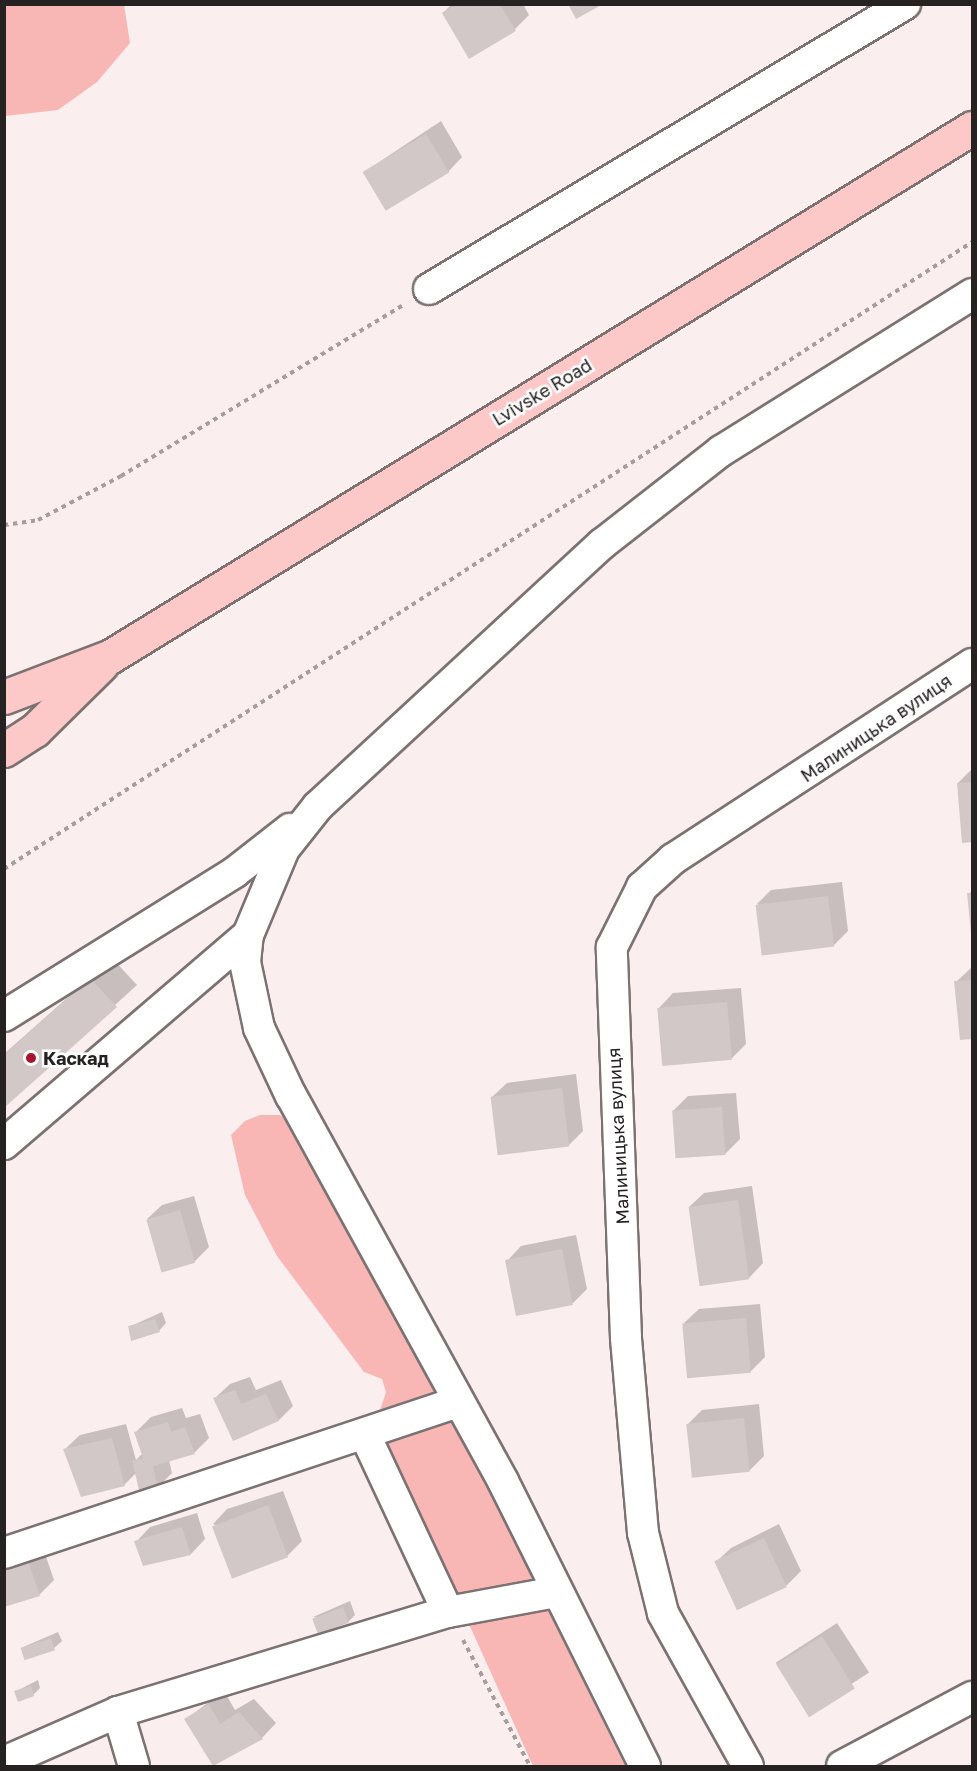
<!DOCTYPE html>
<meta charset="utf-8">
<style>
body{margin:0}
#map{position:relative;width:977px;height:1771px;overflow:hidden;background:#faeeee;font-family:"Golos Text",sans-serif}
div>[style]{position:absolute}
.green>*{inset:0;background:#f8b6b5}
.shadow>*{inset:0;background:#0003;transform-origin:0 0}
.building>*{inset:0;background:#d3c8c8;transform-origin:0 0}
.path>*{height:4px;margin-top:-2px;transform-origin:0;background:repeating-linear-gradient(90deg,#a69e9e 0 4.5px,transparent 0 9px)}
.roads{filter:drop-shadow(2px 0 #7c7272) drop-shadow(-2px 0 #7c7272) drop-shadow(0 2px #7c7272) drop-shadow(0 -2px #7c7272)}
.minor>*{height:30px;margin:-15px;padding:0 15px;transform-origin:15px;border-radius:15px;background:#fff}
.major>*{height:33px;margin:-16.5px;padding:0 16.5px;transform-origin:16.5px;border-radius:16.5px;background:#fcc8c8}
.dots>*{width:16px;height:16px;translate:-50% -50%;box-sizing:border-box;border:3px solid #fff;border-radius:50%}
span{translate:-50% -50%;white-space:nowrap;text-align:center;line-height:1.15;-webkit-text-stroke:5px #fff;paint-order:stroke}
.street-label{font-size:18px;color:#262222}
.poi-label{font-size:18px;color:#262222;font-weight:700}
.left{translate:0 -50%;text-align:left}
.frame{position:absolute;inset:0;border:6px solid #262222;pointer-events:none}
</style>
<div id="map">
<div class="green">
<i style="clip-path:polygon(4px 5px,124px 5px,130px 43px,97px 82px,58px 110px,5px 116px)"></i>
<i style="clip-path:polygon(260px 1115px,280px 1115px,291px 1123px,456px 1424px,625px 1766px,533px 1766px,377px 1420px,386px 1392px,382px 1379px,364px 1372px,277px 1256px,245px 1195px,231px 1135px,245px 1121px)"></i>
</div>
<div class="shadow">
<i style="clip-path:polygon(452px 4px,523px 4px,529px 15px,515px 29px,443px 13px)"></i>
<i style="clip-path:polygon(441px 121px,462px 157px,448px 172px,364px 172px)"></i>
<i style="clip-path:polygon(972px 769px,972px 841px,963px 842px,958px 783px)"></i>
<i style="clip-path:polygon(842px 882px,848px 931px,833px 946px,757px 904px,771px 890px)"></i>
<i style="clip-path:polygon(972px 890px,972px 934px,969px 894px)"></i>
<i style="clip-path:polygon(112px 958px,137px 985px,4px 1106px,4px 1054px)"></i>
<i style="clip-path:polygon(972px 967px,972px 1038px,961px 1039px,956px 982px)"></i>
<i style="clip-path:polygon(741px 988px,746px 1044px,731px 1059px,659px 1008px,673px 993px)"></i>
<i style="clip-path:polygon(576px 1074px,583px 1131px,568px 1146px,492px 1097px,507px 1083px)"></i>
<i style="clip-path:polygon(736px 1093px,740px 1139px,725px 1154px,673px 1111px,688px 1096px)"></i>
<i style="clip-path:polygon(752px 1186px,763px 1263px,749px 1278px,689px 1207px,704px 1193px)"></i>
<i style="clip-path:polygon(194px 1196px,209px 1247px,194px 1262px,147px 1219px,162px 1205px)"></i>
<i style="clip-path:polygon(576px 1235px,587px 1289px,573px 1303px,518px 1315px,507px 1261px,521px 1246px)"></i>
<i style="clip-path:polygon(760px 1304px,765px 1357px,750px 1372px,684px 1323px,699px 1309px)"></i>
<i style="clip-path:polygon(162px 1312px,166px 1323px,159px 1331px,129px 1327px)"></i>
<i style="clip-path:polygon(250px 1377px,256px 1390px,281px 1380px,293px 1406px,279px 1420px,215px 1398px,230px 1384px)"></i>
<i style="clip-path:polygon(759px 1404px,764px 1456px,749px 1471px,687px 1425px,702px 1410px)"></i>
<i style="clip-path:polygon(182px 1408px,186px 1418px,200px 1414px,209px 1438px,194px 1453px,169px 1460px,172px 1473px,158px 1487px,136px 1473px,124px 1485px,65px 1449px,80px 1435px,126px 1424px,136px 1460px,143px 1453px,136px 1432px,151px 1417px)"></i>
<i style="clip-path:polygon(283px 1491px,302px 1541px,287px 1556px,213px 1524px,227px 1509px)"></i>
<i style="clip-path:polygon(197px 1513px,205px 1539px,191px 1554px,136px 1542px,150px 1527px)"></i>
<i style="clip-path:polygon(779px 1524px,801px 1571px,787px 1585px,739px 1609px,716px 1562px,731px 1548px)"></i>
<i style="clip-path:polygon(43px 1548px,54px 1580px,39px 1595px,4px 1605px,4px 1559px)"></i>
<i style="clip-path:polygon(350px 1601px,355px 1615px,348px 1622px,313px 1617px)"></i>
<i style="left:837px;top:1623px;width:59px;height:73px;rotate:57deg"></i>
<i style="clip-path:polygon(58px 1632px,62px 1641px,54px 1648px,21px 1648px)"></i>
<i style="clip-path:polygon(38px 1680px,40px 1688px,33px 1695px,15px 1692px)"></i>
<i style="clip-path:polygon(224px 1691px,235px 1710px,254px 1699px,276px 1723px,262px 1738px,186px 1719px)"></i>
</div>
<div class="building">
<i style="clip-path:polygon(456px 4px,500px 4px,516px 31px,469px 59px,442px 13px)"></i>
<i style="clip-path:polygon(568px 4px,603px 4px,576px 19px)"></i>
<i style="left:426px;top:134px;width:45px;height:74px;rotate:59deg"></i>
<i style="clip-path:polygon(972px 782px,972px 842px,962px 843px,957px 783px)"></i>
<i style="clip-path:polygon(967px 893px,972px 893px,972px 933px,971px 933px)"></i>
<i style="left:828px;top:896px;width:51px;height:73px;rotate:83deg"></i>
<i style="clip-path:polygon(90px 978px,117px 1007px,4px 1108px,4px 1055px)"></i>
<i style="clip-path:polygon(972px 980px,972px 1039px,960px 1040px,954px 981px)"></i>
<i style="left:727px;top:1002px;width:58px;height:70px;rotate:85deg"></i>
<i style="left:562px;top:1088px;width:59px;height:72px;rotate:83deg"></i>
<i style="left:722px;top:1107px;width:48px;height:50px;rotate:86deg"></i>
<i style="left:738px;top:1200px;width:80px;height:50px;rotate:82deg"></i>
<i style="left:180px;top:1210px;width:55px;height:35px;rotate:74deg"></i>
<i style="left:562px;top:1249px;width:57px;height:58px;rotate:79deg"></i>
<i style="left:746px;top:1318px;width:55px;height:64px;rotate:85deg"></i>
<i style="clip-path:polygon(155px 1319px,160px 1332px,131px 1341px,128px 1326px)"></i>
<i style="clip-path:polygon(235px 1390px,241px 1404px,266px 1394px,279px 1421px,233px 1441px,213px 1398px)"></i>
<i style="left:744px;top:1418px;width:54px;height:58px;rotate:84deg"></i>
<i style="clip-path:polygon(168px 1422px,171px 1432px,185px 1427px,195px 1454px,153px 1466px,158px 1489px,140px 1494px,132px 1461px,143px 1458px,134px 1432px)"></i>
<i style="clip-path:polygon(112px 1438px,125px 1486px,81px 1497px,63px 1449px)"></i>
<i style="left:268px;top:1505px;width:56px;height:60px;rotate:69deg"></i>
<i style="clip-path:polygon(182px 1527px,191px 1555px,143px 1566px,134px 1541px)"></i>
<i style="left:764px;top:1538px;width:54px;height:55px;rotate:65deg"></i>
<i style="clip-path:polygon(28px 1561px,40px 1596px,4px 1607px,4px 1568px)"></i>
<i style="left:343px;top:1607px;width:17px;height:33px;rotate:69deg"></i>
<i style="left:822px;top:1636px;width:62px;height:54px;rotate:58deg"></i>
<i style="left:51px;top:1638px;width:13px;height:32px;rotate:72deg"></i>
<i style="clip-path:polygon(31px 1686px,34px 1696px,18px 1702px,14px 1691px)"></i>
<i style="clip-path:polygon(209px 1704px,220px 1724px,239px 1712px,263px 1739px,213px 1766px,184px 1719px)"></i>
</div>
<div class="path">
<i style="left:4px;top:525px;width:34px;rotate:-8deg"></i>
<i style="left:38px;top:520px;width:94px;rotate:-27.9deg"></i>
<i style="left:121px;top:476px;width:330px;rotate:-31.2deg"></i>
<i style="left:4px;top:869px;width:1153px;rotate:-32.93deg"></i>
<i style="left:463px;top:1640px;width:143px;rotate:62deg"></i>
</div>
<div class="roads">
<div class="minor">
<i style="left:429px;top:289px;width:555px;rotate:-30.91deg"></i>
<i style="left:4px;top:1016px;width:272px;rotate:-31.9deg"></i>
<i style="left:235px;top:872px;width:70px;rotate:-38deg"></i>
<i style="left:4px;top:1144px;width:321px;rotate:-40.6deg"></i>
<i style="left:366px;top:1437px;width:193px;rotate:64.9deg"></i>
<i style="left:4px;top:1553px;width:476px;rotate:-18.4deg"></i>
<i style="left:118px;top:1712px;width:56px;rotate:73.5deg"></i>
<i style="left:4px;top:1762px;width:124px;rotate:-23.7deg"></i>
<i style="left:118px;top:1712px;width:345px;rotate:-16.9deg"></i>
<i style="left:448px;top:1612px;width:110px;rotate:-10.5deg"></i>
<i style="left:645px;top:1766px;width:318px;rotate:-116.5deg"></i>
<i style="left:503px;top:1481px;width:440px;rotate:-118.8deg"></i>
<i style="left:291px;top:1096px;width:75px;rotate:-115.2deg"></i>
<i style="left:259px;top:1028px;width:67px;rotate:-102deg"></i>
<i style="left:245px;top:962px;width:27px;rotate:-84deg"></i>
<i style="left:248px;top:935px;width:93px;rotate:-67.3deg"></i>
<i style="left:284px;top:849px;width:55px;rotate:-51.7deg"></i>
<i style="left:318px;top:806px;width:386px;rotate:-42.7deg"></i>
<i style="left:602px;top:544px;width:151px;rotate:-38deg"></i>
<i style="left:721px;top:451px;width:296px;rotate:-32deg"></i>
<i style="left:748px;top:1766px;width:175px;rotate:-119.1deg"></i>
<i style="left:663px;top:1613px;width:82px;rotate:-104deg"></i>
<i style="left:643px;top:1533px;width:196px;rotate:-95deg"></i>
<i style="left:626px;top:1338px;width:391px;rotate:-92.1deg"></i>
<i style="left:612px;top:947px;width:67px;rotate:-63.4deg"></i>
<i style="left:642px;top:887px;width:42px;rotate:-42.1deg"></i>
<i style="left:673px;top:859px;width:357px;rotate:-33.1deg"></i>
<i style="left:842px;top:1766px;width:147px;rotate:-28deg"></i>
</div>
<div class="major">
<i style="left:4px;top:697px;width:115px;rotate:-21deg"></i>
<i style="left:111px;top:656px;width:1010px;rotate:-31.52deg"></i>
<i style="left:4px;top:750px;width:37px;rotate:-33deg"></i>
<i style="left:35px;top:730px;width:93px;rotate:-44.6deg"></i>
</div>
</div>
<div class="dots">
<i style="left:31px;top:1058px;background:#aa132d"></i>
</div>
<div class="street-label">
<span style="left:542px;top:392px;rotate:-31deg">Lvivske Road</span>
<span style="left:876px;top:728px;rotate:-34deg">Малиницька вулиця</span>
<span style="left:618px;top:1136px;rotate:-93deg">Малиницька вулиця</span>
</div>
<div class="poi-label">
<span class="left" style="left:43px;top:1058px">Каскад</span>
</div>
<div class="frame"></div>
</div>
